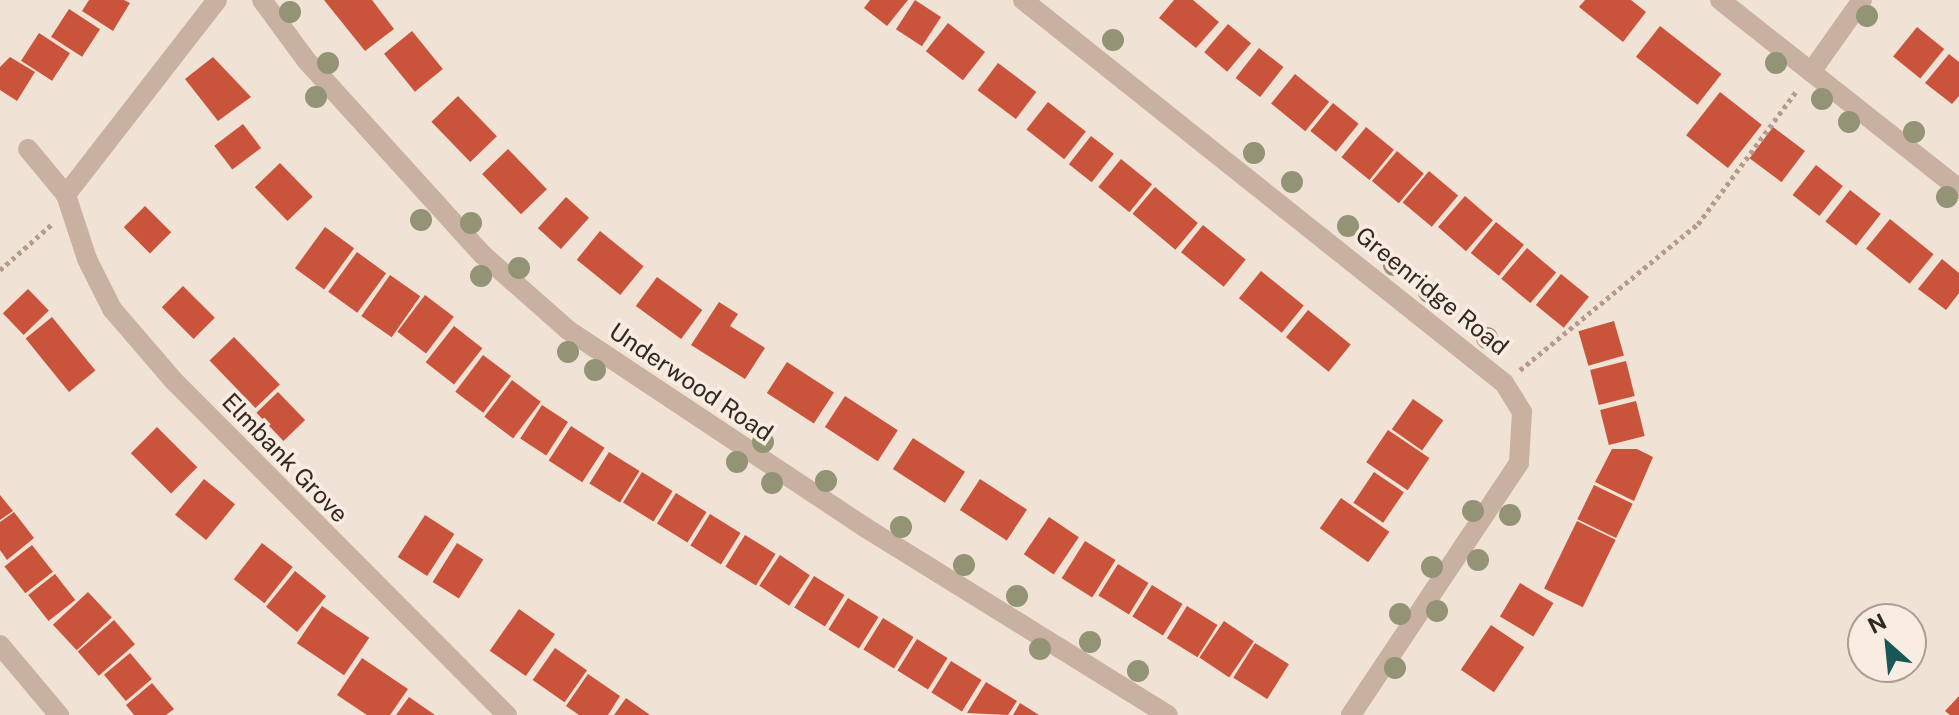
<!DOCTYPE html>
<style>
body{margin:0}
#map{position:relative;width:1959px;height:715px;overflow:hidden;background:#f1e2d6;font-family:"Public Sans",sans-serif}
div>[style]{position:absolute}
.building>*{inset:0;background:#ca533b;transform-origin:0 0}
.path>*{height:5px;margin-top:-2.5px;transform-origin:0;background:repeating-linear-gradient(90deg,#b59b8c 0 4px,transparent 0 8px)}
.street>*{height:20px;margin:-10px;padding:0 10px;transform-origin:10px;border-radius:10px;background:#c9b1a2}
.trees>*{width:22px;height:22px;margin:-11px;border-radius:50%;background:#939376}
span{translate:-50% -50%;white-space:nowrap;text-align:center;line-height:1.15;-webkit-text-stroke:7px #f9ede2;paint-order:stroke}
.street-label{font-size:24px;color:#342825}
.north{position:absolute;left:1847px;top:603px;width:80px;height:80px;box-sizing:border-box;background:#f9ede2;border:2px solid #aa9e96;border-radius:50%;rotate:333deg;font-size:22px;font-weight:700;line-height:32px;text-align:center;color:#342825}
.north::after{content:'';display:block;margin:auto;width:28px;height:36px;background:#195656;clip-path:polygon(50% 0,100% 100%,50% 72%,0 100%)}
</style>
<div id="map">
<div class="building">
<i style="clip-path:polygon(89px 0,124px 0,130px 3px,113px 31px,82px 11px)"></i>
<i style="clip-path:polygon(324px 0,372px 0,394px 29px,365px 51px)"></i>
<i style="clip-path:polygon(870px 0,908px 0,887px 26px,864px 8px)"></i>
<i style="left:915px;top:0;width:31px;height:35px;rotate:33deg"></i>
<i style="clip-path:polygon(1174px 0,1193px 0,1219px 22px,1196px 48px,1159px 18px)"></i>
<i style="clip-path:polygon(1585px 0,1631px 0,1646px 12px,1623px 42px,1579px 7px)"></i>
<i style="left:69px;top:9px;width:37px;height:33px;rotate:33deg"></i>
<i style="left:948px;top:23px;width:47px;height:36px;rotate:38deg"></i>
<i style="left:1228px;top:24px;width:30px;height:37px;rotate:40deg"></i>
<i style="left:1660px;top:26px;width:78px;height:39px;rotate:38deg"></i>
<i style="left:1917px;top:27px;width:35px;height:38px;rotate:39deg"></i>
<i style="left:412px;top:31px;width:49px;height:36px;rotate:51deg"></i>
<i style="left:39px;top:33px;width:37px;height:33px;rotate:33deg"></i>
<i style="left:1259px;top:48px;width:31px;height:38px;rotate:38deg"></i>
<i style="clip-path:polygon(1949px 54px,1959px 62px,1959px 96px,1952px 104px,1925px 83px)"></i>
<i style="clip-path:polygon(10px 57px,35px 72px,17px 101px,0 90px,0 67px)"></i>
<i style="clip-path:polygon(213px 57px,251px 97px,218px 121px,185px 79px)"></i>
<i style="left:998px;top:63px;width:48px;height:34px;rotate:37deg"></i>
<i style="left:1295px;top:74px;width:44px;height:38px;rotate:39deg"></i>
<i style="left:1720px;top:92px;width:53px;height:55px;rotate:38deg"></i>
<i style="left:458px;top:96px;width:56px;height:37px;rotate:46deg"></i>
<i style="left:1048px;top:102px;width:48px;height:35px;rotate:38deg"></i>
<i style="left:1333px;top:103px;width:33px;height:36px;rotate:39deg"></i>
<i style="left:243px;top:124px;width:30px;height:36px;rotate:53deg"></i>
<i style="left:1366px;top:127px;width:36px;height:39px;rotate:39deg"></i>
<i style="left:1773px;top:127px;width:40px;height:39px;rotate:37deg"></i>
<i style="left:1091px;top:136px;width:29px;height:36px;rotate:38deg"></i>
<i style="left:508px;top:149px;width:56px;height:36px;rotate:46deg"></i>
<i style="left:1397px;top:151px;width:35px;height:39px;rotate:40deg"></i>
<i style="left:1121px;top:159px;width:40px;height:36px;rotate:39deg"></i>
<i style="left:280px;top:163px;width:47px;height:35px;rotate:46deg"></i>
<i style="left:1816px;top:165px;width:34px;height:38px;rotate:38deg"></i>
<i style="left:1429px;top:171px;width:38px;height:41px;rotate:40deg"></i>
<i style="left:1155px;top:187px;width:56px;height:35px;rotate:40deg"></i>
<i style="left:1850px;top:190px;width:39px;height:40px;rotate:38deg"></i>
<i style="left:1465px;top:196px;width:37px;height:41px;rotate:41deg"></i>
<i style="left:566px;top:197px;width:31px;height:42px;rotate:42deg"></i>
<i style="left:145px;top:206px;width:37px;height:30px;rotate:45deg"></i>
<i style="left:1890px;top:219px;width:56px;height:38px;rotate:39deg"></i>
<i style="left:1496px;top:222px;width:36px;height:40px;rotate:39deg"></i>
<i style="left:1203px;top:225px;width:55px;height:35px;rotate:39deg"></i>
<i style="left:325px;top:227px;width:36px;height:51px;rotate:36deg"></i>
<i style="left:600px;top:231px;width:56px;height:37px;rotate:39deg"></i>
<i style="left:1527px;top:248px;width:38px;height:40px;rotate:40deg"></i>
<i style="left:357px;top:252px;width:36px;height:49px;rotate:36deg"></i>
<i style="clip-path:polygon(1942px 259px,1959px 273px,1959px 293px,1946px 310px,1918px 289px)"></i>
<i style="left:1261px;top:271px;width:55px;height:35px;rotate:39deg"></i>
<i style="left:1561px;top:274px;width:36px;height:40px;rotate:39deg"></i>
<i style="left:390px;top:275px;width:37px;height:50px;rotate:35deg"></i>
<i style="left:657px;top:277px;width:56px;height:36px;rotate:36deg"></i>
<i style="left:183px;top:286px;width:45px;height:30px;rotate:45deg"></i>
<i style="left:28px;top:289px;width:30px;height:35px;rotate:46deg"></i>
<i style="left:425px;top:295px;width:36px;height:46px;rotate:37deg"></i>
<i style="clip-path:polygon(719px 302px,738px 314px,730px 326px,765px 348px,745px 379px,691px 345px)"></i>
<i style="left:1308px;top:310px;width:55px;height:35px;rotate:39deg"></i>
<i style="left:52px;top:317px;width:69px;height:34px;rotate:51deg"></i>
<i style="left:1614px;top:321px;width:36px;height:37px;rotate:74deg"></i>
<i style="left:454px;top:326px;width:36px;height:46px;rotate:38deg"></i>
<i style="left:234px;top:337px;width:66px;height:34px;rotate:46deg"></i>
<i style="left:483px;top:355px;width:35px;height:46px;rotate:37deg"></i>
<i style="left:1626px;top:361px;width:36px;height:37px;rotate:76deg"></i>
<i style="left:787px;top:362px;width:56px;height:37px;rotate:33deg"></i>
<i style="left:512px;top:380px;width:36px;height:46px;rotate:37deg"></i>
<i style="left:278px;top:392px;width:39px;height:30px;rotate:46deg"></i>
<i style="left:845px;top:396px;width:63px;height:37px;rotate:33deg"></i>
<i style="left:1413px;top:399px;width:37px;height:37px;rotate:35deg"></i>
<i style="left:1636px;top:401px;width:36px;height:37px;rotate:76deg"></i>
<i style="left:542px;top:405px;width:31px;height:40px;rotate:33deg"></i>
<i style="left:571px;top:426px;width:40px;height:41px;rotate:33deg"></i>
<i style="left:157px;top:427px;width:57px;height:37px;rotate:45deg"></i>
<i style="left:1388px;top:430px;width:50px;height:39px;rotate:34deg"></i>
<i style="left:913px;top:438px;width:62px;height:37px;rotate:33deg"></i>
<i style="clip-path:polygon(1612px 449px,1637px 449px,1653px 457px,1634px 501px,1595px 482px)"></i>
<i style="left:609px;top:452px;width:36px;height:37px;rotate:32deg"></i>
<i style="left:642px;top:472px;width:36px;height:36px;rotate:32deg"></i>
<i style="left:1374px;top:472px;width:36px;height:37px;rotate:34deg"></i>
<i style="left:204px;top:479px;width:40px;height:46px;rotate:39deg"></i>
<i style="left:980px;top:479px;width:56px;height:37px;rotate:33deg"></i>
<i style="left:1594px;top:485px;width:43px;height:38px;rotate:26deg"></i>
<i style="left:676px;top:493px;width:36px;height:36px;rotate:32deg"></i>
<i style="clip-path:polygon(0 495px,13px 511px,0 520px)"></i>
<i style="left:1341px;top:498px;width:59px;height:37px;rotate:35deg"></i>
<i style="clip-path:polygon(14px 512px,34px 538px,7px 560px,0 550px,0 522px)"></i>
<i style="left:710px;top:514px;width:36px;height:37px;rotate:32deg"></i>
<i style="left:425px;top:515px;width:35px;height:50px;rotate:33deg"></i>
<i style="left:1049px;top:517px;width:36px;height:45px;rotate:34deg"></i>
<i style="left:1577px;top:521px;width:43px;height:75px;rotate:26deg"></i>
<i style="left:745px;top:535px;width:36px;height:37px;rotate:32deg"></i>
<i style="left:1085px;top:541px;width:36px;height:44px;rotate:32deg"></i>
<i style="left:262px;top:543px;width:39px;height:46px;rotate:38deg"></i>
<i style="left:457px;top:543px;width:31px;height:46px;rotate:32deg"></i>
<i style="left:32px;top:545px;width:34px;height:35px;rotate:52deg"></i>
<i style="left:780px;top:555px;width:36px;height:37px;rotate:34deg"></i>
<i style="left:1118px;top:564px;width:36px;height:37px;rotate:32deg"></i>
<i style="left:295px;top:571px;width:40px;height:46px;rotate:39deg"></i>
<i style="left:55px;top:574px;width:33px;height:34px;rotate:52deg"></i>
<i style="left:814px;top:576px;width:36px;height:37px;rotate:32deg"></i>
<i style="left:1520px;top:583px;width:39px;height:39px;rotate:31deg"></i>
<i style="left:1152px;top:585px;width:36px;height:37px;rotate:32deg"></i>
<i style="left:88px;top:592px;width:35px;height:48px;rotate:47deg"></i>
<i style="left:848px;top:598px;width:36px;height:37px;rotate:32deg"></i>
<i style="left:322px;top:606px;width:57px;height:45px;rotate:34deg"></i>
<i style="left:1187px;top:606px;width:36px;height:38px;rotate:32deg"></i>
<i style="left:519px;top:609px;width:44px;height:51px;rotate:35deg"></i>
<i style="left:883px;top:618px;width:36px;height:37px;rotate:32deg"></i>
<i style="left:114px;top:620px;width:32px;height:48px;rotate:49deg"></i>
<i style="left:1224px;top:621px;width:36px;height:44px;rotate:34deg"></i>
<i style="left:1491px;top:625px;width:40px;height:54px;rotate:34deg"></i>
<i style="left:917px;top:639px;width:36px;height:37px;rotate:32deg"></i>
<i style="left:1255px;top:643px;width:40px;height:41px;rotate:32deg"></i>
<i style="left:555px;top:648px;width:39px;height:39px;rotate:35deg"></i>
<i style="left:130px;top:653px;width:34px;height:34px;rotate:50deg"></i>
<i style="clip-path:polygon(362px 658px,408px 689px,390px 715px,367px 715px,337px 695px)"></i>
<i style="left:951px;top:661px;width:36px;height:37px;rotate:32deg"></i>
<i style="clip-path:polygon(588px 674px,620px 696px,608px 715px,579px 715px,566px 706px)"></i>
<i style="clip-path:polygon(986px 682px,1017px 701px,1008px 715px,967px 713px)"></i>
<i style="clip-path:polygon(152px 683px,174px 709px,166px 715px,134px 715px,126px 705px)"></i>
<i style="clip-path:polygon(1959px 696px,1959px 715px,1950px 715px,1945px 711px)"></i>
<i style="clip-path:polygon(409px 697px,435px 715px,396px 715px)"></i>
<i style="clip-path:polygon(626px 698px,650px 715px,614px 715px)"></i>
<i style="clip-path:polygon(1020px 703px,1039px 715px,1013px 715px)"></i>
</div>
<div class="path">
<i style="left:0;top:270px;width:69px;rotate:-41.5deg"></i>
<i style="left:1520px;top:370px;width:230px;rotate:-39.4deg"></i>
<i style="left:1698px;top:224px;width:168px;rotate:-53.5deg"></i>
</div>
<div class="street">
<i style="left:217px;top:0;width:247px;rotate:127.8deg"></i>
<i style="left:66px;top:195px;width:67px;rotate:71.8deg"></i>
<i style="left:87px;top:259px;width:56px;rotate:63.4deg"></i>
<i style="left:112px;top:309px;width:95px;rotate:49.3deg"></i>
<i style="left:174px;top:381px;width:472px;rotate:45.1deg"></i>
<i style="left:262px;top:0;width:74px;rotate:53.7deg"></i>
<i style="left:306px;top:60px;width:263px;rotate:47.8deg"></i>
<i style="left:483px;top:255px;width:113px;rotate:41.4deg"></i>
<i style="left:568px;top:330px;width:358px;rotate:33.6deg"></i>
<i style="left:866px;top:528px;width:355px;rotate:31.8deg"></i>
<i style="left:1023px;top:0;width:615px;rotate:38.53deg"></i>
<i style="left:1504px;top:383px;width:34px;rotate:58deg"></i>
<i style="left:1522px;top:412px;width:51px;rotate:93.4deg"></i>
<i style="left:1519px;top:463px;width:303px;rotate:123.7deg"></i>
<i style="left:1720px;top:0;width:305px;rotate:38.3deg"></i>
<i style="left:1811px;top:72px;width:88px;rotate:-54.7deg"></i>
<i style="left:28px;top:149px;width:60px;rotate:50.4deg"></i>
<i style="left:0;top:645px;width:92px;rotate:49.9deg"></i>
</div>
<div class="trees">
<i style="left:290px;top:12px"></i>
<i style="left:1867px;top:16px"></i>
<i style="left:1113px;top:40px"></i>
<i style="left:328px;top:63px"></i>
<i style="left:1776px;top:63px"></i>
<i style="left:316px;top:97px"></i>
<i style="left:1822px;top:99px"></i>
<i style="left:1849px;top:122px"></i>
<i style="left:1914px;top:132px"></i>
<i style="left:1254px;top:153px"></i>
<i style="left:1292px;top:182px"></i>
<i style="left:1947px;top:197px"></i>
<i style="left:421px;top:220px"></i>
<i style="left:471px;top:223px"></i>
<i style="left:1348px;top:226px"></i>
<i style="left:1394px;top:265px"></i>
<i style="left:519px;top:268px"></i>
<i style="left:481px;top:276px"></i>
<i style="left:1429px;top:292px"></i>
<i style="left:1487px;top:338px"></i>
<i style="left:568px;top:352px"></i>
<i style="left:595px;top:370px"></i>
<i style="left:763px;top:442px"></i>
<i style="left:737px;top:462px"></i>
<i style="left:826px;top:481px"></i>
<i style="left:772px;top:483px"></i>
<i style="left:1473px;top:511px"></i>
<i style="left:1510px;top:515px"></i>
<i style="left:901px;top:527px"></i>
<i style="left:1478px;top:560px"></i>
<i style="left:964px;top:565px"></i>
<i style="left:1432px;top:567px"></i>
<i style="left:1017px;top:596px"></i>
<i style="left:1437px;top:611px"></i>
<i style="left:1400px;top:614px"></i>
<i style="left:1090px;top:642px"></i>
<i style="left:1040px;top:649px"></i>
<i style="left:1395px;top:668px"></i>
<i style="left:1138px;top:671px"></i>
</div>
<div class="street-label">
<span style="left:1432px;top:291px;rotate:39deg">Greenridge Road</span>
<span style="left:691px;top:382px;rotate:34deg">Underwood Road</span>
<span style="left:285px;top:458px;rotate:46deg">Elmbank Grove</span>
</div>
<div class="north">N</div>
</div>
